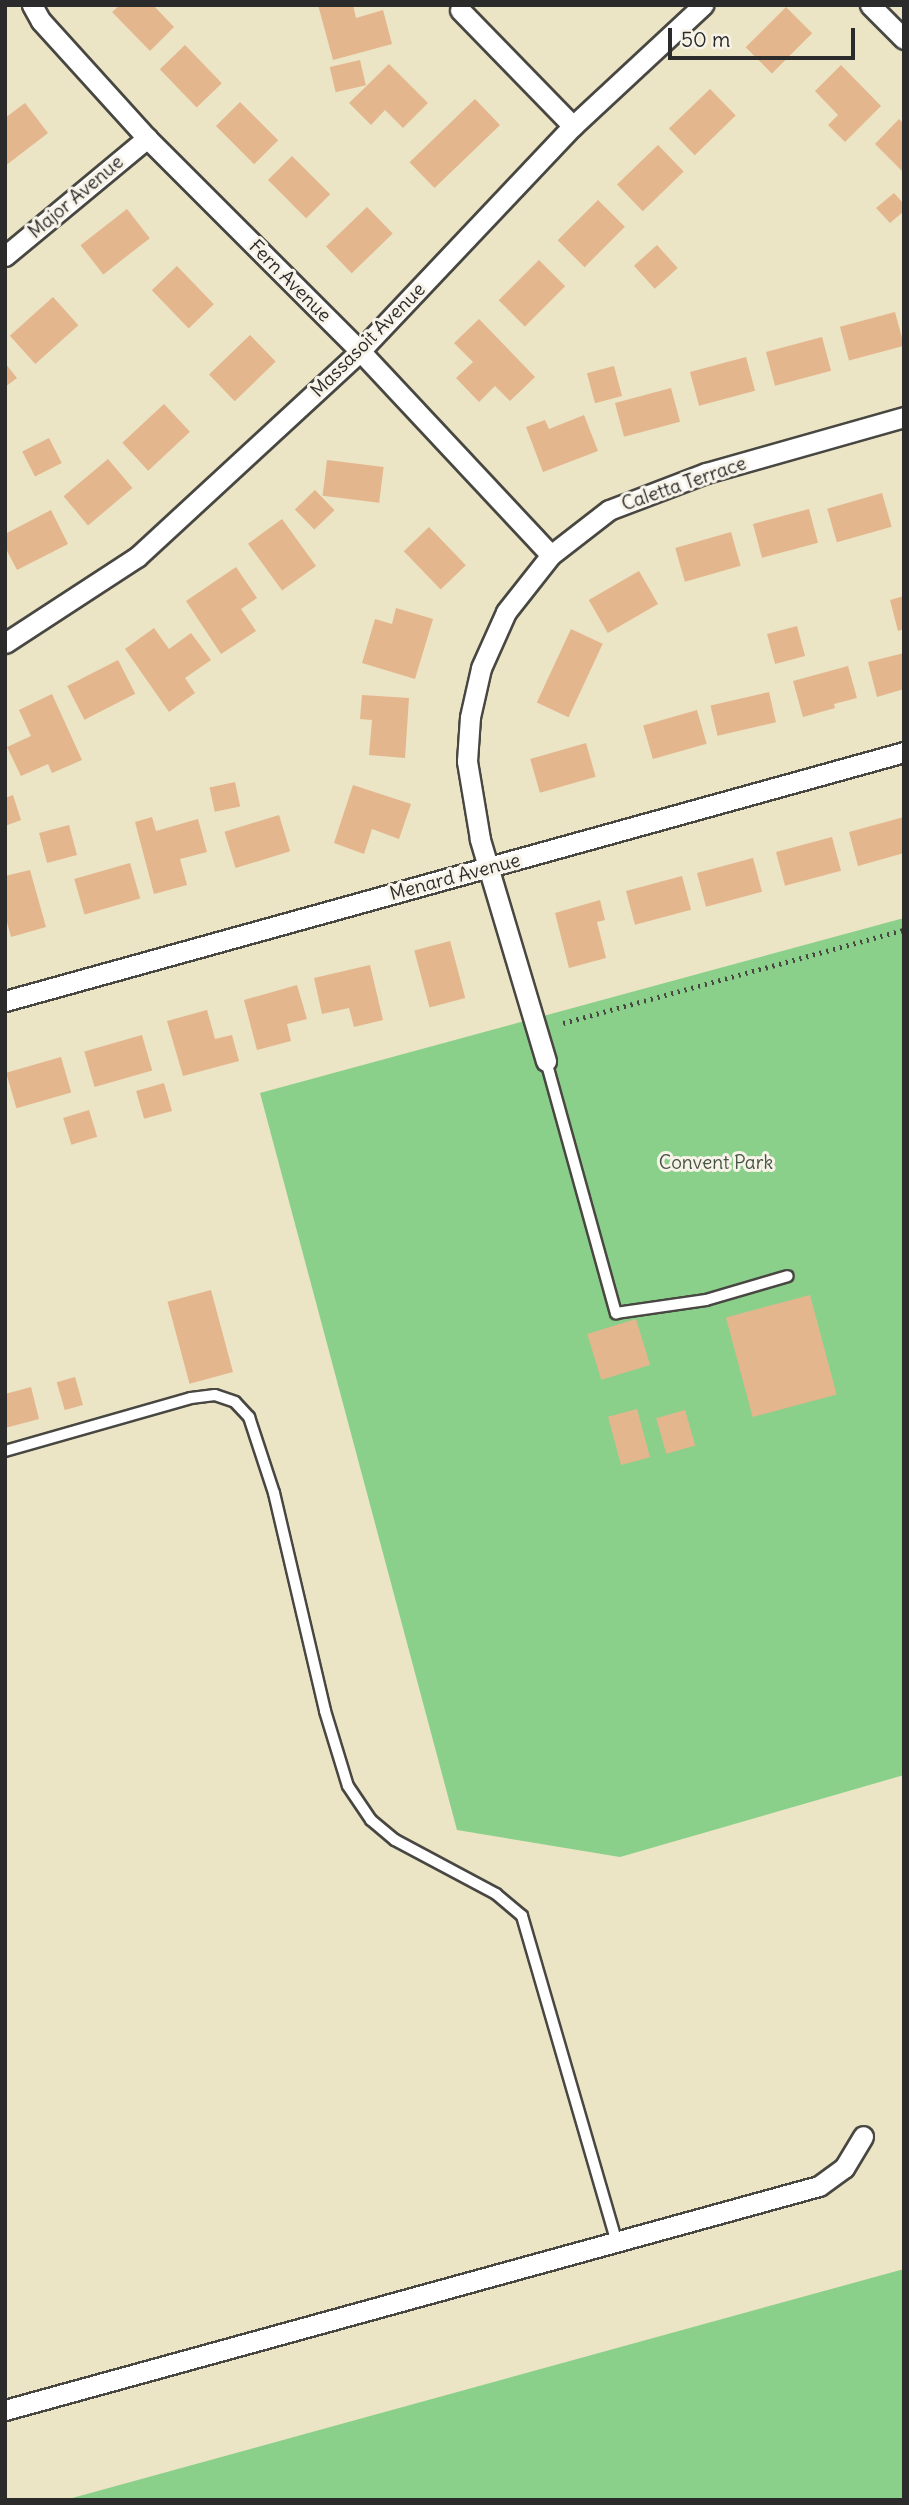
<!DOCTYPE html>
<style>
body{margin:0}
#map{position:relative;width:909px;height:2505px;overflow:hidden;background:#ebe4c5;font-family:Delius,sans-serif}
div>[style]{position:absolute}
.green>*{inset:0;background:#8ad08a}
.building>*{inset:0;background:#e4b68e;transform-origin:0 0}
.path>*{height:4.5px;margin-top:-2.25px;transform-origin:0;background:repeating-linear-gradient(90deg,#484742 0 2px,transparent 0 7px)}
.roads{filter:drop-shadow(2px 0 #484742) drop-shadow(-2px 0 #484742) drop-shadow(0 2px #484742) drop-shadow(0 -2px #484742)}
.lane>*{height:10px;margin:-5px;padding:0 5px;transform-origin:5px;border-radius:5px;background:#fff}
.street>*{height:19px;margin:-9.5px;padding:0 9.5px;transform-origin:9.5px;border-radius:9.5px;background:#fff}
span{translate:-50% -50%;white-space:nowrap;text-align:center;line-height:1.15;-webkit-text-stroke:6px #f7f3e8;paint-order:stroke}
.street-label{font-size:19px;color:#2b2b2b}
.park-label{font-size:19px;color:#435443}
.frame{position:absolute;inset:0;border:7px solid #2b2b2b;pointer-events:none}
.scale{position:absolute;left:668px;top:28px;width:187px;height:32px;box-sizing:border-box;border:4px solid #2b2b2b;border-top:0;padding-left:9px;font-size:21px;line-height:24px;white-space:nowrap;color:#2b2b2b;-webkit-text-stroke:5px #f7f3e8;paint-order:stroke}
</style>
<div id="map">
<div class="green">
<i style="clip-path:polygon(904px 918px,904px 1775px,620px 1857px,457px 1830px,260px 1093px)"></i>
<i style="clip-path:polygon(904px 2269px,904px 2500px,65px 2500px)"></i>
</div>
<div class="building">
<i style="clip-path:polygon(120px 5px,153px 5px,174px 27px,150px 51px,112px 12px)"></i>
<i style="clip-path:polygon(318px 5px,353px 5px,356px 18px,383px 10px,392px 44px,333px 60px)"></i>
<i style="left:786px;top:7px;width:37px;height:57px;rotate:45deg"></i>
<i style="left:185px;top:45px;width:53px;height:35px;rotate:46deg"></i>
<i style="left:360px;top:60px;width:26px;height:31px;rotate:77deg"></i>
<i style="clip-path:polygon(389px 64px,428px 103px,403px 128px,385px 110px,371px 125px,349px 103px)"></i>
<i style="clip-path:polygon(841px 65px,881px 106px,845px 142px,828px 125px,838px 115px,815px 91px)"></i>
<i style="left:710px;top:89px;width:37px;height:57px;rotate:46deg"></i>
<i style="left:475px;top:99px;width:36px;height:91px;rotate:46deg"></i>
<i style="left:240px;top:102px;width:54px;height:34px;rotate:45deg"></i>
<i style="clip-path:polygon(25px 103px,48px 133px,5px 166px,5px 118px)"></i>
<i style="clip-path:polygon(899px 119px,904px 124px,904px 173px,875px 144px)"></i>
<i style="left:658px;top:145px;width:37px;height:57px;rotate:46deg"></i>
<i style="left:292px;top:156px;width:54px;height:34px;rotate:45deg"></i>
<i style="clip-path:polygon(894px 193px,904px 204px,904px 211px,890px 223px,876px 208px)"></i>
<i style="left:598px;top:200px;width:38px;height:57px;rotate:45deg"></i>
<i style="left:367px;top:207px;width:37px;height:57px;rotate:46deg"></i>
<i style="left:127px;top:209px;width:37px;height:59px;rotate:52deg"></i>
<i style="left:657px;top:245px;width:31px;height:31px;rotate:48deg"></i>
<i style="left:539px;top:260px;width:37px;height:57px;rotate:45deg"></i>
<i style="left:177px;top:266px;width:53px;height:35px;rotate:46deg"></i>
<i style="left:53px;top:297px;width:38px;height:58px;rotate:48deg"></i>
<i style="left:895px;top:312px;width:35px;height:57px;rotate:75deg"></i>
<i style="clip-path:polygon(479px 319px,535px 377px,510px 401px,495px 386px,479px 402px,456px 378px,473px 362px,454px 343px)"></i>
<i style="left:250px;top:335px;width:37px;height:57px;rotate:46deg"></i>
<i style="left:822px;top:337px;width:35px;height:58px;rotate:75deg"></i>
<i style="left:746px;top:357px;width:35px;height:58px;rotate:75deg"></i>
<i style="clip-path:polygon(5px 363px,17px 378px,5px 387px)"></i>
<i style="left:614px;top:366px;width:31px;height:28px;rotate:75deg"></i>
<i style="left:671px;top:388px;width:35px;height:58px;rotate:75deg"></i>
<i style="left:164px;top:404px;width:38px;height:57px;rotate:47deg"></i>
<i style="clip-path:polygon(584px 415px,598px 451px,543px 472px,526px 427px,545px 420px,549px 429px)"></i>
<i style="left:49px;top:438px;width:28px;height:30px;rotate:63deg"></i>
<i style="left:108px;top:459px;width:38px;height:58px;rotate:50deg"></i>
<i style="left:327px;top:460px;width:57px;height:36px;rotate:7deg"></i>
<i style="left:315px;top:490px;width:28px;height:28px;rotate:46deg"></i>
<i style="left:882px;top:493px;width:35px;height:57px;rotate:74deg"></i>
<i style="left:809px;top:509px;width:35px;height:58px;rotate:75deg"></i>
<i style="clip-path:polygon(51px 510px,68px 544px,17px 570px,5px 547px,5px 534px)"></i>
<i style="left:282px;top:519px;width:58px;height:42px;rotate:54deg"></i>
<i style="left:429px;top:527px;width:53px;height:35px;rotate:46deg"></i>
<i style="left:731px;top:532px;width:35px;height:58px;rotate:74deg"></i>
<i style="clip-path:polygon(236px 567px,257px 598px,241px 609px,256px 631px,221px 654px,186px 601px)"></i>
<i style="left:639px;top:571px;width:38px;height:58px;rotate:60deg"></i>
<i style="clip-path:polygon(904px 596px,904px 629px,898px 631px,890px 600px)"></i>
<i style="clip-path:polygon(396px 608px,433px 619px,415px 679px,362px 663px,375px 619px,392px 624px)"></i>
<i style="left:797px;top:626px;width:31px;height:31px;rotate:75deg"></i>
<i style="clip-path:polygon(154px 628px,169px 649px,191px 633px,211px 660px,185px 678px,195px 693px,169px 712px,125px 649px)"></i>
<i style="left:571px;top:629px;width:35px;height:81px;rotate:25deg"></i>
<i style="clip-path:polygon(904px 653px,904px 689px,877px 697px,868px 662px)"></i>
<i style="left:118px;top:660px;width:38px;height:57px;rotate:63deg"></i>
<i style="clip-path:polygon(848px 666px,857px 698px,834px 704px,835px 708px,803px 717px,793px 681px)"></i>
<i style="left:769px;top:692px;width:31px;height:60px;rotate:77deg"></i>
<i style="clip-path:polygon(52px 694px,82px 760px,52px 773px,48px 764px,21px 776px,7px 747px,31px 736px,19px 710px)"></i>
<i style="clip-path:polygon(362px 695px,409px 698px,405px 758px,369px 755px,372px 720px,360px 719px)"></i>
<i style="left:697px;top:710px;width:35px;height:56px;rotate:74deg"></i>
<i style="left:586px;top:743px;width:35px;height:58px;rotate:74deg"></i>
<i style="left:235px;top:782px;width:25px;height:26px;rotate:78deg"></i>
<i style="clip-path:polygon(353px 785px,411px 804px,399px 839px,372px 829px,364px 854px,334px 843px)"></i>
<i style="clip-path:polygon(13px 795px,21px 820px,5px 826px,5px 798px)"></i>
<i style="left:279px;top:815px;width:38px;height:57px;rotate:73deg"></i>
<i style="clip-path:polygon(152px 817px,156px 831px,198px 819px,207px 852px,180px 859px,187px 885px,154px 894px,135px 822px)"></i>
<i style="clip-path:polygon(904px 817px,904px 853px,858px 866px,849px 832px)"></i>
<i style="left:69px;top:825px;width:31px;height:31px;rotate:75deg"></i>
<i style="left:832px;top:837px;width:35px;height:58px;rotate:75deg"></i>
<i style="left:753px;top:858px;width:35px;height:58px;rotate:75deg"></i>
<i style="left:130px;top:863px;width:37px;height:58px;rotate:74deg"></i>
<i style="clip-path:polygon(30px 870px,46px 927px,11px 937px,5px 915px,5px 876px)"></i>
<i style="left:682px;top:876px;width:35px;height:58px;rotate:75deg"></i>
<i style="clip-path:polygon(600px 900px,605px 920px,597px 922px,606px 958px,569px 968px,555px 913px)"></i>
<i style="left:450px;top:941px;width:59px;height:37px;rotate:75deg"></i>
<i style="clip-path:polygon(370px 965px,383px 1020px,354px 1027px,349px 1008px,322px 1014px,314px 978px)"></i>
<i style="clip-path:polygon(297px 985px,307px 1019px,287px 1024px,291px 1041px,257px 1050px,244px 1000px)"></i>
<i style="clip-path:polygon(207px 1010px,215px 1039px,232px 1035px,239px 1061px,183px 1076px,167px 1021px)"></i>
<i style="left:142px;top:1035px;width:37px;height:60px;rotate:74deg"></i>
<i style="left:61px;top:1057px;width:37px;height:57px;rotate:74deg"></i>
<i style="left:164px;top:1083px;width:29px;height:29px;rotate:74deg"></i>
<i style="left:89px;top:1110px;width:28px;height:27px;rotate:73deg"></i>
<i style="left:211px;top:1290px;width:85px;height:45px;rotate:75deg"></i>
<i style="left:810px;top:1295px;width:103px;height:87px;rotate:75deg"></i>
<i style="left:636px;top:1319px;width:48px;height:51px;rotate:73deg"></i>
<i style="left:75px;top:1377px;width:29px;height:19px;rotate:74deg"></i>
<i style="clip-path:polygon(31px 1387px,39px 1419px,5px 1428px,5px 1394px)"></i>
<i style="left:637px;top:1409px;width:50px;height:30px;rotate:75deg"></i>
<i style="left:685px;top:1410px;width:37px;height:30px;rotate:74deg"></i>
</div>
<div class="path">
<i style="left:563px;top:1023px;width:353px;rotate:-15.3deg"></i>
</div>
<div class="roads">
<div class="lane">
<i style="left:546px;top:1061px;width:262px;rotate:74.5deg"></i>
<i style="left:616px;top:1313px;width:91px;rotate:-8.2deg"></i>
<i style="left:706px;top:1300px;width:85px;rotate:-16.3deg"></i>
<i style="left:5px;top:1451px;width:193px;rotate:-15.9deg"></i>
<i style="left:191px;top:1398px;width:24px;rotate:-7deg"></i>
<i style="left:215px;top:1395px;width:21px;rotate:19deg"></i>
<i style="left:235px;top:1402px;width:21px;rotate:47deg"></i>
<i style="left:249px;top:1417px;width:80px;rotate:71.8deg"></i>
<i style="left:274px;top:1493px;width:224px;rotate:76.8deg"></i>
<i style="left:325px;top:1711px;width:78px;rotate:73deg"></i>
<i style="left:348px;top:1786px;width:41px;rotate:55.9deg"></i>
<i style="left:371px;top:1820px;width:31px;rotate:40deg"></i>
<i style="left:395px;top:1840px;width:115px;rotate:28.1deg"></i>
<i style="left:496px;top:1894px;width:34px;rotate:40deg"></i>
<i style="left:522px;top:1916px;width:340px;rotate:73.8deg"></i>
</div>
<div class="street">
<i style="left:32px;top:5px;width:18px;rotate:61deg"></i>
<i style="left:41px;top:21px;width:158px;rotate:47.8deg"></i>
<i style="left:147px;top:138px;width:301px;rotate:45deg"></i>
<i style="left:360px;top:351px;width:279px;rotate:46.9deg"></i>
<i style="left:870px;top:5px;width:48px;rotate:45deg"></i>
<i style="left:460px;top:10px;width:162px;rotate:45.8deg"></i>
<i style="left:5px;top:256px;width:185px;rotate:-39.7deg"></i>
<i style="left:5px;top:643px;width:158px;rotate:-33.1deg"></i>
<i style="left:137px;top:557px;width:304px;rotate:-42.7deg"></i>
<i style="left:360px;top:351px;width:310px;rotate:-46.6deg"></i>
<i style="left:573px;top:126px;width:178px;rotate:-42.9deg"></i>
<i style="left:5px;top:1001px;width:933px;rotate:-15.48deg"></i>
<i style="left:546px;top:1061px;width:232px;rotate:-106.6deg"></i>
<i style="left:480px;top:839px;width:79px;rotate:-99.5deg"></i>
<i style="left:467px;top:761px;width:44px;rotate:-86.1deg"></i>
<i style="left:470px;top:717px;width:50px;rotate:-77.3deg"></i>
<i style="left:481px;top:668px;width:61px;rotate:-65.9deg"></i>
<i style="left:506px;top:612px;width:73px;rotate:-51.7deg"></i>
<i style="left:551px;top:555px;width:73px;rotate:-37.8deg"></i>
<i style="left:609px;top:510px;width:104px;rotate:-20.9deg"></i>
<i style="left:706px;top:473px;width:206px;rotate:-15.8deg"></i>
<i style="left:5px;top:2410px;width:844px;rotate:-15.39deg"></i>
<i style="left:819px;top:2186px;width:31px;rotate:-36deg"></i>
<i style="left:844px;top:2168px;width:37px;rotate:-59deg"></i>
</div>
</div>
<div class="street-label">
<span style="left:76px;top:197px;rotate:-40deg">Major Avenue</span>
<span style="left:290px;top:281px;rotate:45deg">Fern Avenue</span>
<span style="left:368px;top:340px;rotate:-45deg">Massasoit Avenue</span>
<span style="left:684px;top:484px;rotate:-19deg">Caletta Terrace</span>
<span style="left:455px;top:877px;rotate:-15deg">Menard Avenue</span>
</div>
<div class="park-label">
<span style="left:716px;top:1163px">Convent Park</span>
</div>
<div class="frame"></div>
<div class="scale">50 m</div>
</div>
